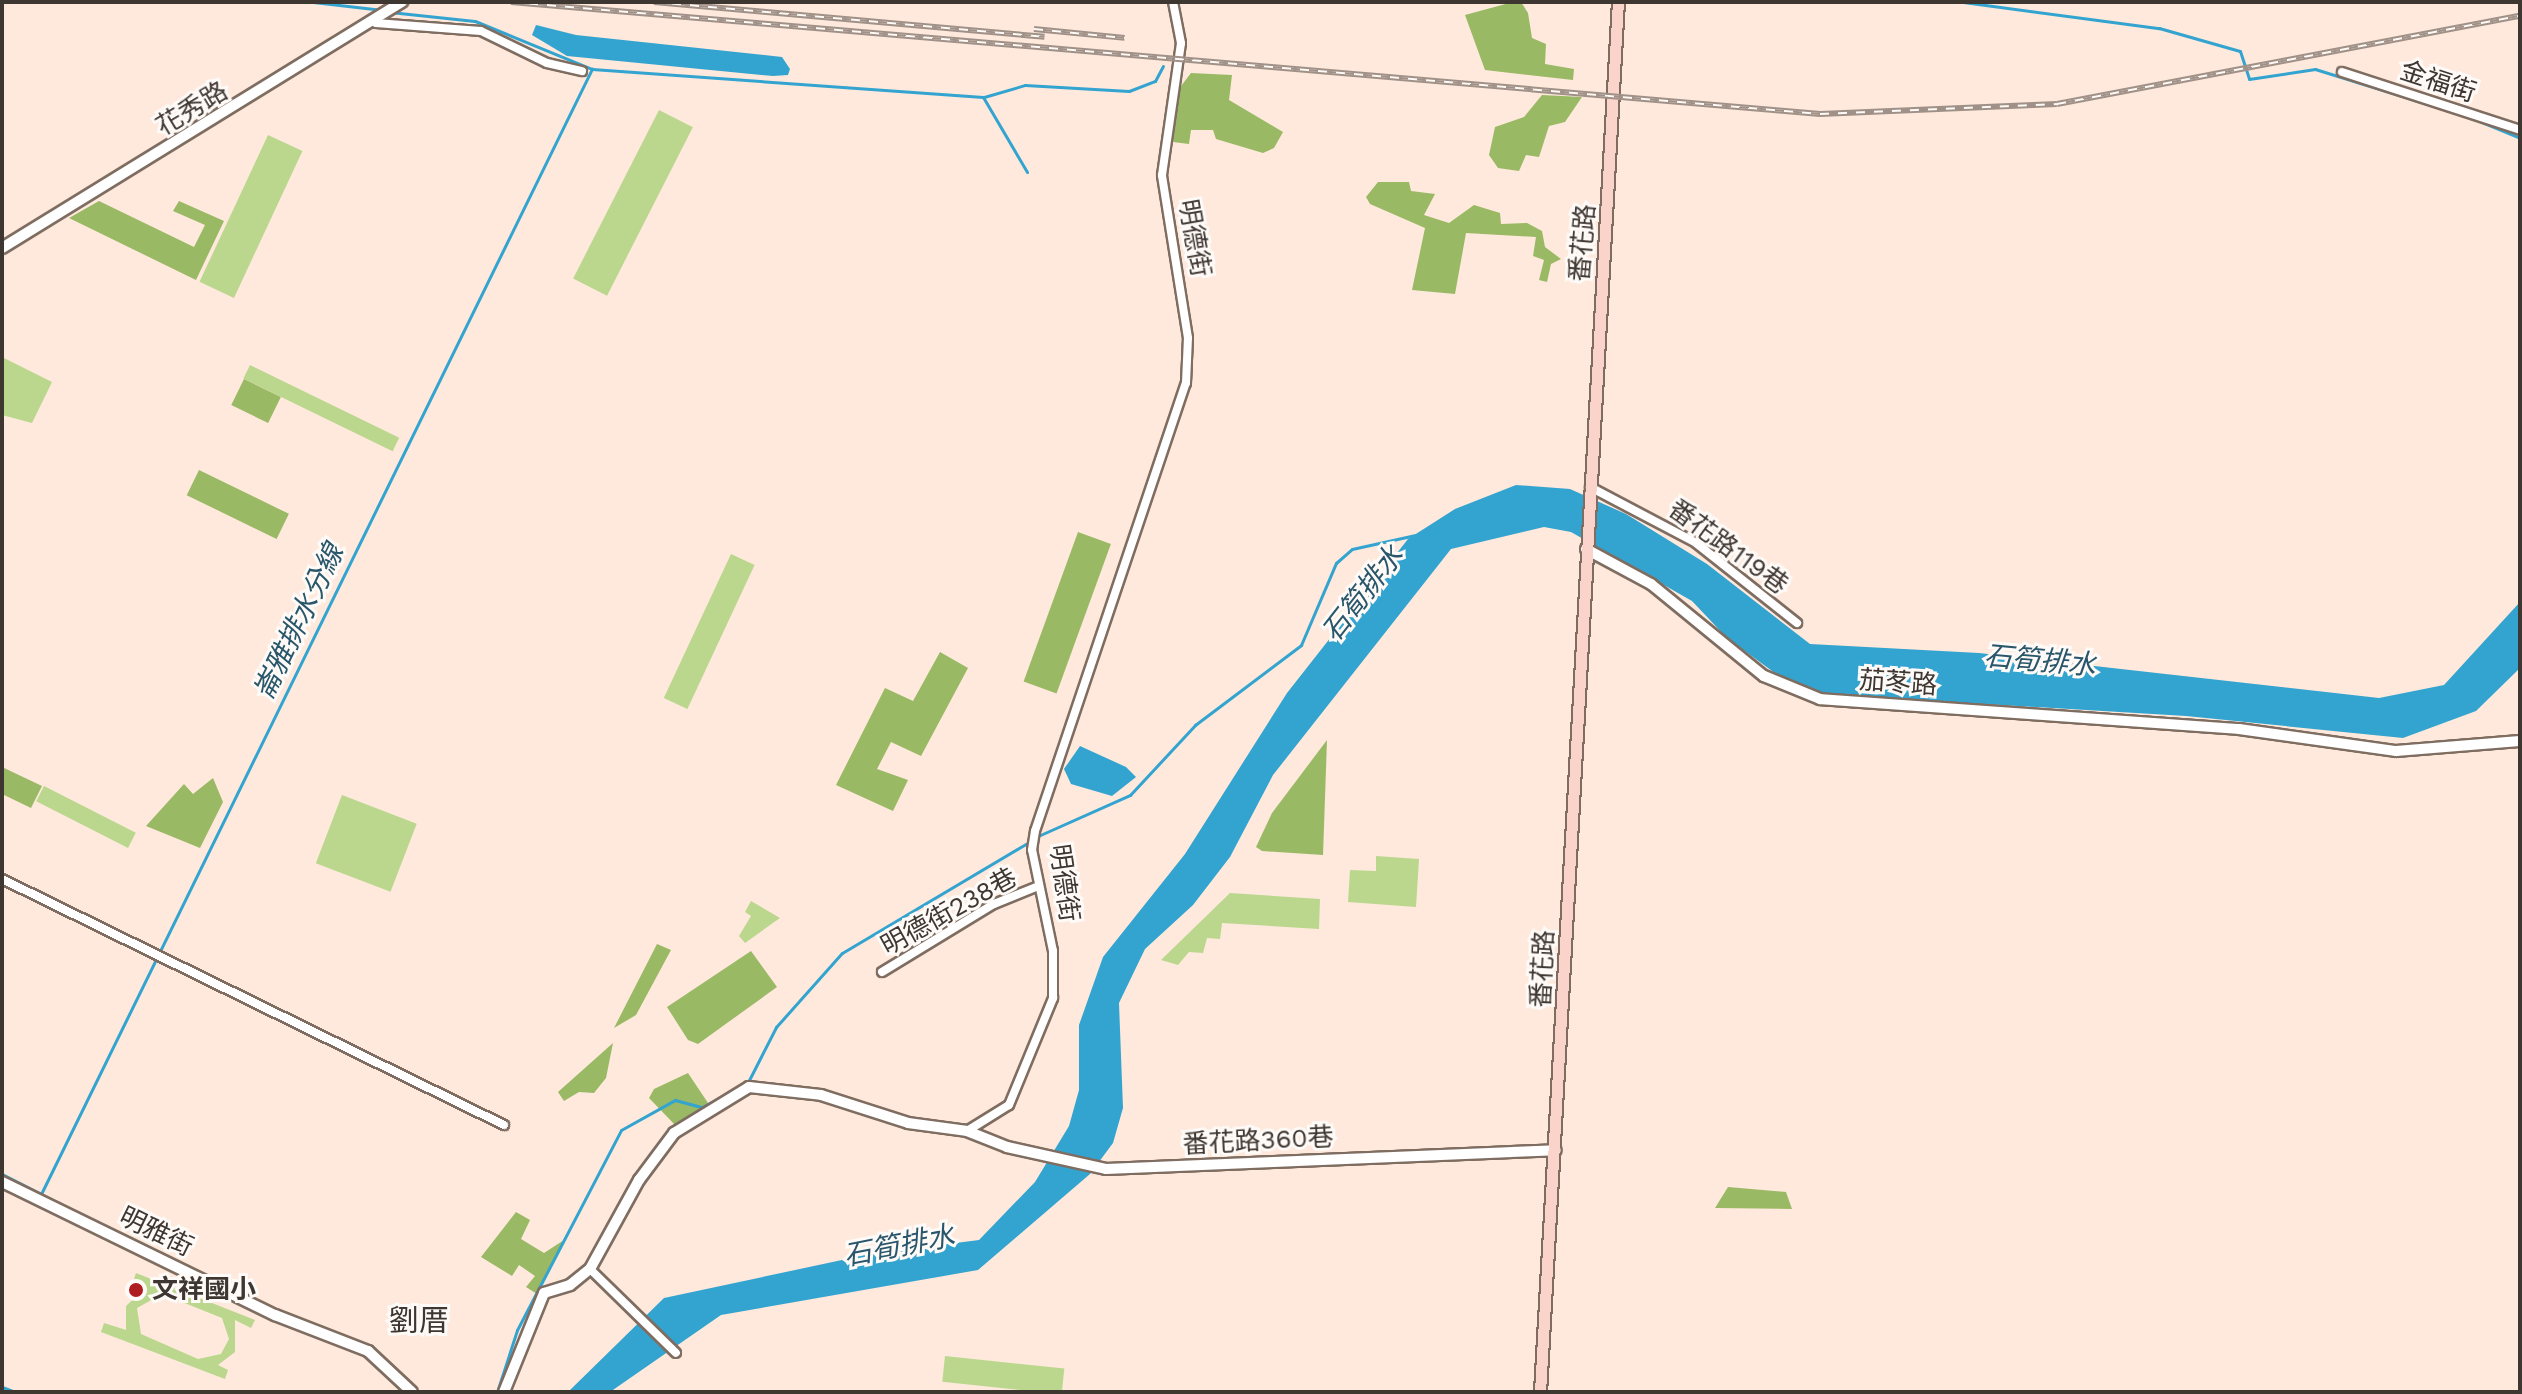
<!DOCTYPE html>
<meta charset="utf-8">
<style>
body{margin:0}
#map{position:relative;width:2522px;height:1394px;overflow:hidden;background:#fee9dc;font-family:"Work Sans","Noto Sans TC",sans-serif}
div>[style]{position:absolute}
.green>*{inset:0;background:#bad78d;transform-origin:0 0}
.forest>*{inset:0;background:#99b964;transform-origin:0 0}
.water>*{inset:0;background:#33a4d0}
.stream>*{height:3px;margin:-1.5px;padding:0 1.5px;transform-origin:1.5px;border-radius:1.5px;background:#33a4d0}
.roads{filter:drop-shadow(2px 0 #7f6d61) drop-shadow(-2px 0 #7f6d61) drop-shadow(0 2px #7f6d61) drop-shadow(0 -2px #7f6d61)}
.minor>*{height:8px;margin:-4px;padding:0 4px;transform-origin:4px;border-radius:4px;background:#fff}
.tertiary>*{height:10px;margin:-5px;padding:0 5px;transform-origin:5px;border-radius:5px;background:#fff}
.secondary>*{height:11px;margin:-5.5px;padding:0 5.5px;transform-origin:5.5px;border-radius:5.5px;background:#fad4ca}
.rail>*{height:6px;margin-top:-3px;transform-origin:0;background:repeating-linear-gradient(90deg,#fefaf7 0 9px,#a09188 0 18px);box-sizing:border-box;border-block:2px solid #a09188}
.dots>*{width:22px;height:22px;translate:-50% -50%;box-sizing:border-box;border:4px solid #fefaf7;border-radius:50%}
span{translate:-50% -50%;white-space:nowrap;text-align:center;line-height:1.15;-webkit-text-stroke:6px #fefaf7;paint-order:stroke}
.street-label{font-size:26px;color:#3e3631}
.poi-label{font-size:26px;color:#3e3631;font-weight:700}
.left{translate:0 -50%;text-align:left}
.water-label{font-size:28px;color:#29566a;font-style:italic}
.quarter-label{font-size:30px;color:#3e3631}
.frame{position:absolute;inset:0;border:4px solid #3e3631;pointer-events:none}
</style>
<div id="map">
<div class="green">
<i style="left:659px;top:110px;width:38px;height:189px;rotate:27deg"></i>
<i style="left:268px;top:135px;width:38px;height:162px;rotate:25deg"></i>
<i style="clip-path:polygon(2px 357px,52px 382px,32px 423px,2px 415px)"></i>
<i style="left:250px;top:365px;width:166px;height:15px;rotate:26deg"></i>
<i style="left:731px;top:554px;width:26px;height:159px;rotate:25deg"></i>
<i style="left:44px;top:786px;width:103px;height:17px;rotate:27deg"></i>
<i style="left:342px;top:795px;width:80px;height:73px;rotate:21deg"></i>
<i style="clip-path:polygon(1376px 856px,1419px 859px,1416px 907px,1348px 902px,1350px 870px,1376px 871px)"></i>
<i style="clip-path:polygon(1230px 893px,1320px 899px,1319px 929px,1222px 923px,1220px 939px,1207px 938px,1203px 953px,1189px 952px,1178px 965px,1161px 960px)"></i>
<i style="clip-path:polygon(751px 901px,780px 918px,745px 943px,739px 936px,751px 916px,745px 912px)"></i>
<i style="clip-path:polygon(evenodd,136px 1273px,255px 1320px,251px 1328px,235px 1320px,235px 1352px,218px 1365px,228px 1370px,225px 1379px,101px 1332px,104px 1323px,126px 1330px,126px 1306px,144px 1289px,133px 1282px,136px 1273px,162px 1294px,222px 1318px,229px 1339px,221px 1354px,198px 1359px,141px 1334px,137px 1308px,162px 1294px)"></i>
<i style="left:945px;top:1356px;width:120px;height:26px;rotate:6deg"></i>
</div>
<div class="forest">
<i style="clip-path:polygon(1513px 2px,1521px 2px,1528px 13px,1532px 38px,1546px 44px,1545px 64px,1574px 69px,1573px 80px,1485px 70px,1465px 15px)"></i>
<i style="clip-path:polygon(1191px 73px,1232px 75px,1229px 100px,1283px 132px,1274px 148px,1263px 153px,1216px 139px,1213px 130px,1191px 130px,1189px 144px,1173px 142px,1178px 90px)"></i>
<i style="clip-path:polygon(1542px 95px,1582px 97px,1565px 122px,1549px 126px,1539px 157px,1526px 155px,1519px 171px,1498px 168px,1489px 155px,1495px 127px,1524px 117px)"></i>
<i style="clip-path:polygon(1378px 182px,1409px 182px,1411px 191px,1435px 194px,1424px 215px,1449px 223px,1474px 205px,1500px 213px,1501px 224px,1527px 223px,1542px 231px,1545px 247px,1561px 259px,1551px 264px,1547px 282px,1539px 280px,1544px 260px,1533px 256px,1536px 237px,1466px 233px,1455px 294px,1412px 290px,1425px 228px,1370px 204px,1366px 197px)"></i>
<i style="clip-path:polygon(99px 201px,194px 247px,205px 225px,173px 211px,179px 201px,224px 221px,196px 280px,69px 218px)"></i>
<i style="left:244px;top:379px;width:41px;height:29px;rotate:26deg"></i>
<i style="left:199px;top:470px;width:100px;height:28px;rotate:26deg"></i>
<i style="left:1078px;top:532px;width:35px;height:159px;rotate:20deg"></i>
<i style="clip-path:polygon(940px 652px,968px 668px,921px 756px,891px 742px,877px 769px,908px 780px,893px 811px,836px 785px,885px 688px,913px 701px)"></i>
<i style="clip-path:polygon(1327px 740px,1323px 855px,1262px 851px,1256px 847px,1272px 813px)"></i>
<i style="clip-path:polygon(2px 767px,42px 786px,31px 808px,2px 794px)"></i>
<i style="clip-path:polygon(213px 778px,223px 802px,200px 848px,146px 826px,184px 784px,193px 794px)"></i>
<i style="clip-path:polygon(657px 944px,671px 950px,636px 1015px,614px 1028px)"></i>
<i style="clip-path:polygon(751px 951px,777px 987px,698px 1044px,688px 1040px,667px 1007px)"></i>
<i style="clip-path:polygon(613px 1043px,606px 1078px,594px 1093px,579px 1092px,564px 1101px,558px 1092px)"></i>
<i style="clip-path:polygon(688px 1073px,708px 1103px,676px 1126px,649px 1098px,654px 1089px)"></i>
<i style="clip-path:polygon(1728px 1187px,1786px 1192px,1792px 1209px,1715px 1208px)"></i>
<i style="clip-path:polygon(516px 1212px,530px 1220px,521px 1239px,544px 1253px,564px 1240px,537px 1294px,526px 1287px,535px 1276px,519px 1265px,512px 1276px,481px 1257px)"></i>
</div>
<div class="water">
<i style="clip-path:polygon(536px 25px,576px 35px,782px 57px,790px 69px,788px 75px,773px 76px,567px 56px,532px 35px)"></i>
<i style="clip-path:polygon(1516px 485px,1570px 489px,1626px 514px,1707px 564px,1810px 644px,1979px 653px,2379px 698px,2444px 685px,2520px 602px,2520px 668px,2476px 711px,2403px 738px,2186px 716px,1802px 693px,1727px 638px,1692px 601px,1571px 532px,1544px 527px,1451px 549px,1273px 775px,1230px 857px,1193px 905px,1145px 949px,1119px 1003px,1123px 1108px,1113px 1143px,1090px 1174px,978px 1270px,721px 1315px,610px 1392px,568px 1392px,664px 1298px,870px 1254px,979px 1240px,1035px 1182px,1069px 1126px,1079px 1090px,1079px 1025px,1103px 957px,1185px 854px,1287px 693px,1408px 539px,1455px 509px)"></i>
<i style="clip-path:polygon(1080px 746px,1126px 767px,1136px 777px,1112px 796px,1071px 784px,1064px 769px)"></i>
</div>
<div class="stream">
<i style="left:313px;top:2px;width:70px;rotate:6.5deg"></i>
<i style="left:1963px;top:2px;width:198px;rotate:7.6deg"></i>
<i style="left:2159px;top:28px;width:84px;rotate:15.9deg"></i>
<i style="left:2240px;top:51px;width:29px;rotate:72deg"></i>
<i style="left:2249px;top:79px;width:67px;rotate:-8.6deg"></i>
<i style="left:2315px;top:69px;width:145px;rotate:17.3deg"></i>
<i style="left:390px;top:12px;width:85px;rotate:6deg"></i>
<i style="left:475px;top:21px;width:126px;rotate:22.3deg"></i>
<i style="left:592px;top:69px;width:392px;rotate:4.1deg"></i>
<i style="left:983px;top:97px;width:87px;rotate:59.6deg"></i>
<i style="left:984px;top:97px;width:43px;rotate:-16.3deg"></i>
<i style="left:1025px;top:85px;width:104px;rotate:3.3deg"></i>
<i style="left:1129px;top:91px;width:28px;rotate:-21deg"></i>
<i style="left:1155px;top:81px;width:17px;rotate:-62deg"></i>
<i style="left:2472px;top:118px;width:52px;rotate:22.6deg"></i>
<i style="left:1038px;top:836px;width:101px;rotate:-24deg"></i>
<i style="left:1130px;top:795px;width:96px;rotate:-47.1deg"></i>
<i style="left:1195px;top:725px;width:133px;rotate:-37deg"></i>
<i style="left:1301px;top:645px;width:89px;rotate:-66.9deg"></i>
<i style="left:1336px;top:563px;width:21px;rotate:-41deg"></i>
<i style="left:1352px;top:549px;width:65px;rotate:-12.5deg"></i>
<i style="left:747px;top:1084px;width:64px;rotate:-63deg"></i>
<i style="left:776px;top:1027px;width:99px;rotate:-48.3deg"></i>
<i style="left:842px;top:953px;width:221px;rotate:-30.7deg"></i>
<i style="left:1113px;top:1163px;width:220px;rotate:-2.3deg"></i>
<i style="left:2px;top:1174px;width:44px;rotate:27.1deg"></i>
<i style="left:41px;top:1194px;width:1253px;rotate:-63.91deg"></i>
<i style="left:2px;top:1387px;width:14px;rotate:21deg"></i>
<i style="left:497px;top:1392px;width:65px;rotate:-72.1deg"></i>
<i style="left:517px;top:1330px;width:225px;rotate:-62.5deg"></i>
<i style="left:621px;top:1130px;width:62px;rotate:-29.1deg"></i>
<i style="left:675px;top:1100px;width:28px;rotate:15deg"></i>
<i style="left:702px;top:1107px;width:38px;rotate:-28deg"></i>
</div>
<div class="roads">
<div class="minor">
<i style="left:376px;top:23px;width:105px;rotate:4.4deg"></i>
<i style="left:481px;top:31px;width:73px;rotate:25.9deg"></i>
<i style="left:547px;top:63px;width:36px;rotate:13deg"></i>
<i style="left:2342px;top:72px;width:187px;rotate:18deg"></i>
<i style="left:1590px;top:487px;width:120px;rotate:27.8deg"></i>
<i style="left:1696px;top:543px;width:129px;rotate:38.4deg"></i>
<i style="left:2px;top:879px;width:559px;rotate:26.11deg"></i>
<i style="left:882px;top:972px;width:131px;rotate:-31.3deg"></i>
<i style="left:994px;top:904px;width:45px;rotate:-22deg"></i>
<i style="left:967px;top:1131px;width:49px;rotate:-31.8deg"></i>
<i style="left:1009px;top:1105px;width:116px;rotate:-67.6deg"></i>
<i style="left:1053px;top:998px;width:47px;rotate:-90deg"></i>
<i style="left:1053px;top:951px;width:103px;rotate:-101.7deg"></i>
<i style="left:1032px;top:850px;width:19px;rotate:-81deg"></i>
<i style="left:1035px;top:831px;width:473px;rotate:-71.4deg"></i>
<i style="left:1186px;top:383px;width:45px;rotate:-87.5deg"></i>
<i style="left:1188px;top:338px;width:165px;rotate:-99.1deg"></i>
<i style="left:1162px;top:175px;width:133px;rotate:-81.8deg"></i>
<i style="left:1181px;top:43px;width:42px;rotate:-101deg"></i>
<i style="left:590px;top:1269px;width:120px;rotate:44.3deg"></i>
</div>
<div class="tertiary">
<i style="left:2px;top:248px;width:470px;rotate:-31.6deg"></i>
<i style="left:1586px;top:549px;width:74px;rotate:28.3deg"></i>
<i style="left:1651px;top:584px;width:146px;rotate:39.2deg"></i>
<i style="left:1764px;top:676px;width:61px;rotate:22.3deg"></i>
<i style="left:1820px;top:699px;width:420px;rotate:4.1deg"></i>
<i style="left:2239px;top:729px;width:159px;rotate:8deg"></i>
<i style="left:2396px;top:751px;width:124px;rotate:-4.6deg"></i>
<i style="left:2px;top:1182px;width:304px;rotate:26deg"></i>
<i style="left:275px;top:1315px;width:100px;rotate:21.2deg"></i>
<i style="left:368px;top:1351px;width:60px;rotate:43deg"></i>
<i style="left:504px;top:1392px;width:107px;rotate:-68deg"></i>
<i style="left:544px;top:1293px;width:27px;rotate:-17deg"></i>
<i style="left:570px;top:1285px;width:26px;rotate:-39deg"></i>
<i style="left:590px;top:1269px;width:102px;rotate:-61.2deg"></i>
<i style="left:639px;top:1180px;width:59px;rotate:-53.3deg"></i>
<i style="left:674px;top:1133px;width:88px;rotate:-31.5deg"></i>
<i style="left:749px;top:1087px;width:72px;rotate:6.3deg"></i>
<i style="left:821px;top:1095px;width:91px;rotate:17.8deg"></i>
<i style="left:908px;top:1123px;width:60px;rotate:7.7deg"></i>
<i style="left:967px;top:1131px;width:43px;rotate:21.8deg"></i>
<i style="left:1007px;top:1147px;width:101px;rotate:12.5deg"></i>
<i style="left:1106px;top:1169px;width:450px;rotate:-2.4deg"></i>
</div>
<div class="secondary">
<i style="left:1540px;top:1392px;width:1392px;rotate:-86.79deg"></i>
</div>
</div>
<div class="rail">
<i style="left:511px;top:2px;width:1314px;rotate:4.89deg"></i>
<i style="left:1820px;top:114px;width:237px;rotate:-2.4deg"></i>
<i style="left:2057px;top:104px;width:471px;rotate:-10.8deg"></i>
<i style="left:654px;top:2px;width:392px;rotate:5.1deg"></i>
<i style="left:1034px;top:29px;width:91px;rotate:5.6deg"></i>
</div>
<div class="dots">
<i style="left:136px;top:1290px;background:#ae1d20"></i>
</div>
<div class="street-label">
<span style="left:2438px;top:82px;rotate:18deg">金福街</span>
<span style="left:192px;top:109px;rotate:-31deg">花秀路</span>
<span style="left:1194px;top:238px;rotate:80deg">明德街</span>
<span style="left:1583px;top:243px;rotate:-85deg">番花路</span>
<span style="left:1728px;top:547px;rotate:36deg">番花路119巷</span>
<span style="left:1898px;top:683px;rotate:4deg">茄苳路</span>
<span style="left:1064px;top:883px;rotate:82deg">明德街</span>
<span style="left:949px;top:912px;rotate:-29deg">明德街238巷</span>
<span style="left:1543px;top:969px;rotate:-87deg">番花路</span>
<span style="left:1258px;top:1141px;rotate:-3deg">番花路360巷</span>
<span style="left:156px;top:1232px;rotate:26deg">明雅街</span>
</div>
<div class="poi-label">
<span class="left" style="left:152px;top:1290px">文祥國小</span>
</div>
<div class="water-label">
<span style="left:1363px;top:594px;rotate:-52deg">石筍排水</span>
<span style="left:299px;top:622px;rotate:-64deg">崙雅排水分線</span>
<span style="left:2040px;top:661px;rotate:5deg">石筍排水</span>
<span style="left:899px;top:1246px;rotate:-11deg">石筍排水</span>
</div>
<div class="quarter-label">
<span style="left:419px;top:1321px">劉厝</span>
</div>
<div class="frame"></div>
</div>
